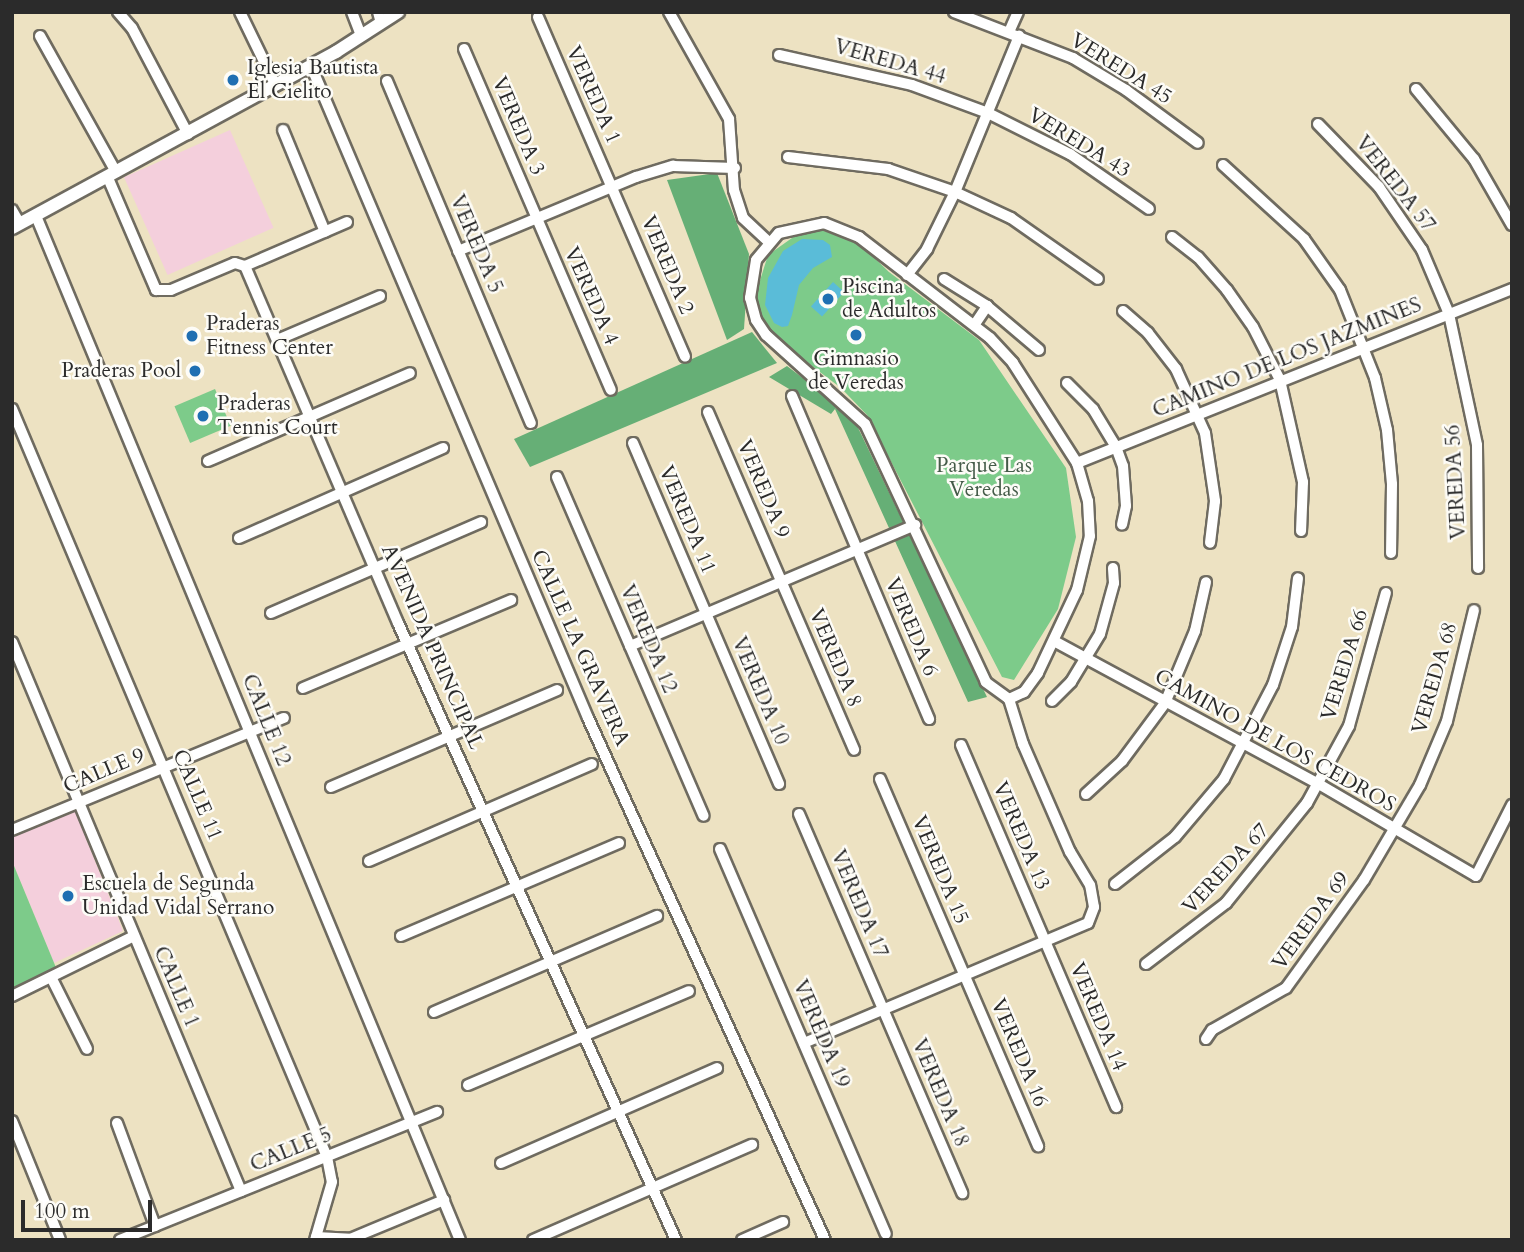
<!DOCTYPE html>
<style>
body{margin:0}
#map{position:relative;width:1524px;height:1252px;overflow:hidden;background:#ede2c2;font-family:Cardo,serif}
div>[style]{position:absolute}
.built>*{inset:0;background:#f4cfdc;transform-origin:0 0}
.green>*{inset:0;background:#7dcb8a;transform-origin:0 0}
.forest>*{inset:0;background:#66af76}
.water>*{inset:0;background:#5abcd8;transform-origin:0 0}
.roads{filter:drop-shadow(2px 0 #6f6b60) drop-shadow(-2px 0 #6f6b60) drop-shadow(0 2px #6f6b60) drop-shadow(0 -2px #6f6b60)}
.minor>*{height:10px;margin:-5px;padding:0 5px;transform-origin:5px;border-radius:5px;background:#fff}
.tertiary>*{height:12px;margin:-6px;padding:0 6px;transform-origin:6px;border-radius:6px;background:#fff}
.dots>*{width:19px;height:19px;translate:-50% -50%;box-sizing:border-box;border:4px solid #fdfcf7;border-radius:50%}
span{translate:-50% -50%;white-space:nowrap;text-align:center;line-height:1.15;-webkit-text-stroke:5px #fdfcf7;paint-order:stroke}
.street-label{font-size:21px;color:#2b2b2b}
.poi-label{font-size:21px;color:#2b2b2b}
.left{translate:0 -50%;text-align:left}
.right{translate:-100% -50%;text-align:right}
.park-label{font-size:21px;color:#445b48}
.frame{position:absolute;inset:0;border:14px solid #2b2b2b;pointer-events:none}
.scale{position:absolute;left:21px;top:1200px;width:131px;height:32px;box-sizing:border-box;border:4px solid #2b2b2b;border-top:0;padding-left:9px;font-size:21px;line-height:24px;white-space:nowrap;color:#2b2b2b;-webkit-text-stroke:5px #fdfcf7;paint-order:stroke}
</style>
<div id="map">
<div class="built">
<i style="left:230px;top:130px;width:107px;height:116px;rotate:66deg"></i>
<i style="clip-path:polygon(75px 811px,123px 931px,54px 963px,12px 861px,12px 837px)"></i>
</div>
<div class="green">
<i style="clip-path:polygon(821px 230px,858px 242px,889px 272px,979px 340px,1066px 468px,1076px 537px,1058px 609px,1014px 680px,1002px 677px,867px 415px,841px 388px,771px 335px,759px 315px,756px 293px,768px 255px,799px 233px)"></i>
<i style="left:215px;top:389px;width:40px;height:44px;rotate:67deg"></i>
<i style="clip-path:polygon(12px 861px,57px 970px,12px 990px)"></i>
</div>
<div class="forest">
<i style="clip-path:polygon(717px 173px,749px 254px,744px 329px,727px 340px,667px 180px)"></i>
<i style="clip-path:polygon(752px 332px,777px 363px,530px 467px,514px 439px)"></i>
<i style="clip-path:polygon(787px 366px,837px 404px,835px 408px,851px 413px,987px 697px,968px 702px,835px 409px,831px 414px,769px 377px)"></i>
</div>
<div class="water">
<i style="clip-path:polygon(802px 239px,823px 240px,830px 245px,832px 257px,813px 268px,799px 285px,792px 315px,788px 326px,782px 327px,774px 323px,765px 305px,768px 278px,783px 251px)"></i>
<i style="left:833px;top:282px;width:15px;height:33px;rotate:42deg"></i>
</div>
<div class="roads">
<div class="minor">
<i style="left:118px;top:12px;width:21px;rotate:49deg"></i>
<i style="left:132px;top:28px;width:120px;rotate:62.2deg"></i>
<i style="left:240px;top:12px;width:80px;rotate:64.1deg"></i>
<i style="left:352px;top:12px;width:26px;rotate:69deg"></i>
<i style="left:378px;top:12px;width:11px;rotate:75deg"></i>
<i style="left:669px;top:12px;width:123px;rotate:60.7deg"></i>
<i style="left:729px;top:119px;width:71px;rotate:86deg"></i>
<i style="left:734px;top:190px;width:29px;rotate:72deg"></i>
<i style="left:743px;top:218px;width:35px;rotate:43deg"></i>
<i style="left:954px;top:12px;width:128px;rotate:21.1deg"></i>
<i style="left:1073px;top:58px;width:62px;rotate:31.1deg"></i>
<i style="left:1126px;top:90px;width:89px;rotate:36.4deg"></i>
<i style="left:538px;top:17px;width:370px;rotate:66.6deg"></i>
<i style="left:1009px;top:32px;width:22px;rotate:-66deg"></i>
<i style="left:40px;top:36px;width:156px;rotate:60.8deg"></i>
<i style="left:464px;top:49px;width:371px;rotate:66.7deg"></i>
<i style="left:779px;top:55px;width:136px;rotate:12.7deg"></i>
<i style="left:912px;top:85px;width:81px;rotate:20.2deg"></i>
<i style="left:988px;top:113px;width:92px;rotate:26.6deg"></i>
<i style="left:1070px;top:154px;width:96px;rotate:34.8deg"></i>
<i style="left:311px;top:66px;width:708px;rotate:66.98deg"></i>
<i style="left:588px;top:718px;width:573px;rotate:65.58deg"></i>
<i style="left:387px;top:81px;width:371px;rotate:67.2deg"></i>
<i style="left:1416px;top:89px;width:91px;rotate:50.4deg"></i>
<i style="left:1474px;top:159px;width:76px;rotate:60.1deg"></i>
<i style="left:1318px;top:124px;width:88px;rotate:45.9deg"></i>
<i style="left:1379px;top:187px;width:76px;rotate:55.7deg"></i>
<i style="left:1422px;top:250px;width:69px;rotate:67.1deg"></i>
<i style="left:1449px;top:314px;width:134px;rotate:77.9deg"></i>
<i style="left:1477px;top:445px;width:123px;rotate:89.5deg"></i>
<i style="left:283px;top:130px;width:110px;rotate:67.6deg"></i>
<i style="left:788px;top:157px;width:101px;rotate:6.8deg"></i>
<i style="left:888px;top:169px;width:71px;rotate:18.9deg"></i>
<i style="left:955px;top:192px;width:62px;rotate:24.9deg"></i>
<i style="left:1011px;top:218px;width:106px;rotate:35deg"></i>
<i style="left:1223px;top:165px;width:110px;rotate:42.4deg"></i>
<i style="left:1304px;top:239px;width:62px;rotate:54.8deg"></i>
<i style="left:1340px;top:290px;width:95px;rotate:68.3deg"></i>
<i style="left:1375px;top:378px;width:53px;rotate:77deg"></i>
<i style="left:1387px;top:430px;width:54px;rotate:84.7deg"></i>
<i style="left:1392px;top:484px;width:69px;rotate:90.8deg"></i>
<i style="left:108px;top:178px;width:122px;rotate:66.8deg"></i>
<i style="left:156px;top:290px;width:15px"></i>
<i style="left:171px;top:290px;width:69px;rotate:-22.9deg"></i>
<i style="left:235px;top:263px;width:10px;rotate:17deg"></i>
<i style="left:245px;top:266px;width:388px;rotate:66.8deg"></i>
<i style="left:398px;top:623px;width:677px;rotate:65.75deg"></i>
<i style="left:12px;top:210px;width:16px;rotate:60deg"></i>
<i style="left:36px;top:216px;width:1108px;rotate:67.51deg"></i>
<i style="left:824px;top:223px;width:38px;rotate:22deg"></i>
<i style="left:859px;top:237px;width:165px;rotate:37.6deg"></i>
<i style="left:990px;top:338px;width:34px;rotate:47deg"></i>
<i style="left:1013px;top:363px;width:119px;rotate:57.4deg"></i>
<i style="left:1077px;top:463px;width:40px;rotate:74deg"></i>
<i style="left:1088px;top:501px;width:35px;rotate:87deg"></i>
<i style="left:1090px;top:536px;width:56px;rotate:103.5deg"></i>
<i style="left:1077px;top:590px;width:92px;rotate:115.2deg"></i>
<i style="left:1038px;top:673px;width:24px;rotate:126deg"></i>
<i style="left:1024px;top:692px;width:17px;rotate:155deg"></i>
<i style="left:1009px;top:699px;width:29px;rotate:-144deg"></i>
<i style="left:986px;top:682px;width:285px;rotate:-115.1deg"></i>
<i style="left:865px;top:424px;width:133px;rotate:-138deg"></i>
<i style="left:766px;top:335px;width:18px;rotate:-124deg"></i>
<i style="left:756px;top:320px;width:23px;rotate:-105deg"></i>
<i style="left:750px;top:298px;width:38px;rotate:-81deg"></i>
<i style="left:756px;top:260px;width:35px;rotate:-50deg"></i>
<i style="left:779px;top:233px;width:46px;rotate:-12.5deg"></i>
<i style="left:1172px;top:237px;width:33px;rotate:38deg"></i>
<i style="left:1198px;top:257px;width:44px;rotate:48.7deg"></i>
<i style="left:1227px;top:290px;width:45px;rotate:54.9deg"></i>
<i style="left:1253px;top:327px;width:59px;rotate:63deg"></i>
<i style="left:1280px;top:380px;width:105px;rotate:77.3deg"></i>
<i style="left:1303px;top:482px;width:49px;rotate:92.3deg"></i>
<i style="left:458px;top:251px;width:193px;rotate:-22.6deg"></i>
<i style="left:636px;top:177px;width:39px;rotate:-17deg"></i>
<i style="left:673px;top:166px;width:62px;rotate:1.8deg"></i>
<i style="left:245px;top:266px;width:111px;rotate:-23.3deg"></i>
<i style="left:907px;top:275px;width:33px;rotate:-52deg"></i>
<i style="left:927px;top:249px;width:64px;rotate:-63.8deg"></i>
<i style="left:955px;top:192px;width:169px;rotate:-67.7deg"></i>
<i style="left:944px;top:279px;width:51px;rotate:32.1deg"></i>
<i style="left:987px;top:306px;width:68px;rotate:40.2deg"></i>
<i style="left:1123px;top:311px;width:33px;rotate:41deg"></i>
<i style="left:1148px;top:333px;width:46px;rotate:52.1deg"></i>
<i style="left:1176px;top:369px;width:70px;rotate:65.6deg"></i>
<i style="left:1205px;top:433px;width:69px;rotate:81.6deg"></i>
<i style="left:1215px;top:501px;width:42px;rotate:96.8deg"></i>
<i style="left:975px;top:324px;width:22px;rotate:-56deg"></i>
<i style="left:277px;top:340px;width:112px;rotate:-23.1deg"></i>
<i style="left:1067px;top:383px;width:37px;rotate:45deg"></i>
<i style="left:1093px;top:409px;width:44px;rotate:58.8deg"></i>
<i style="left:1116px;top:447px;width:20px;rotate:70deg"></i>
<i style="left:1123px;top:466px;width:40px;rotate:85.7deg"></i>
<i style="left:1126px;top:506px;width:19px;rotate:102deg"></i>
<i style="left:792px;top:396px;width:351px;rotate:67deg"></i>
<i style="left:12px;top:409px;width:812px;rotate:67.16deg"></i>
<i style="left:327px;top:1157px;width:25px;rotate:79deg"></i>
<i style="left:332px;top:1182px;width:60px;rotate:106.3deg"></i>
<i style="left:708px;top:412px;width:368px;rotate:66.6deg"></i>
<i style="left:633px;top:443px;width:371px;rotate:66.8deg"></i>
<i style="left:208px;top:461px;width:220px;rotate:-23.5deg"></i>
<i style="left:1077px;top:463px;width:469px;rotate:-21.8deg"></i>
<i style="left:557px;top:477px;width:369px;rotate:66.6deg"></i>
<i style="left:239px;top:538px;width:223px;rotate:-23.8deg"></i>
<i style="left:271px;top:613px;width:229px;rotate:-23.4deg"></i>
<i style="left:1054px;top:641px;width:299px;rotate:28.4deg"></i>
<i style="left:1317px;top:783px;width:184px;rotate:30.3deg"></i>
<i style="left:1476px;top:876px;width:80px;rotate:-63.1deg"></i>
<i style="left:12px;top:642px;width:595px;rotate:67.36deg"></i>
<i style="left:630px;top:646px;width:310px;rotate:-23deg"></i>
<i style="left:303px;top:688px;width:226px;rotate:-22.9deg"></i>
<i style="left:1052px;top:701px;width:27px;rotate:-45deg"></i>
<i style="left:1071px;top:682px;width:56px;rotate:-58.9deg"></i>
<i style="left:1100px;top:634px;width:53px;rotate:-74.6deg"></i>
<i style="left:1114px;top:583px;width:15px;rotate:-94deg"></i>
<i style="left:961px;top:745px;width:394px;rotate:66.8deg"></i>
<i style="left:880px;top:779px;width:400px;rotate:66.7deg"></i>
<i style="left:331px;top:787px;width:246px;rotate:-23.2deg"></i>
<i style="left:1086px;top:794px;width:49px;rotate:-42.5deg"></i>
<i style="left:1122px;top:761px;width:72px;rotate:-53.4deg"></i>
<i style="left:1165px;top:703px;width:78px;rotate:-67.4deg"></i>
<i style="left:1195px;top:631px;width:50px;rotate:-77.3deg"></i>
<i style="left:799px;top:814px;width:413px;rotate:66.7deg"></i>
<i style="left:12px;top:830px;width:294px;rotate:-22.4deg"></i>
<i style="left:720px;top:849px;width:419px;rotate:66.7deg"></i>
<i style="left:369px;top:861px;width:243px;rotate:-23.5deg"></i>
<i style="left:1115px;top:884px;width:76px;rotate:-38.1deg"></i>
<i style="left:1175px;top:837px;width:76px;rotate:-49.8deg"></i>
<i style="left:1224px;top:779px;width:106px;rotate:-62.5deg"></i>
<i style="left:1273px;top:685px;width:61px;rotate:-71.9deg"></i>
<i style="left:1292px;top:627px;width:49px;rotate:-83deg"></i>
<i style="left:401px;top:936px;width:237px;rotate:-23.1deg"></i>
<i style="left:1146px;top:964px;width:101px;rotate:-37.3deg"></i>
<i style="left:1226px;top:903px;width:129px;rotate:-51deg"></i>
<i style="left:1307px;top:803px;width:88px;rotate:-61.4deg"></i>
<i style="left:1349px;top:726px;width:138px;rotate:-74.5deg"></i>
<i style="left:52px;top:979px;width:78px;rotate:63.4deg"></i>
<i style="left:12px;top:996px;width:136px;rotate:-26.2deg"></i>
<i style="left:434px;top:1012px;width:243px;rotate:-23.3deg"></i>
<i style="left:1206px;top:1039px;width:11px;rotate:-56deg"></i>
<i style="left:1212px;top:1030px;width:85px;rotate:-29.6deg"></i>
<i style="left:1286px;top:988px;width:133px;rotate:-54.2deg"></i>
<i style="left:1364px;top:880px;width:110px;rotate:-59.5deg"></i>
<i style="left:1420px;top:785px;width:69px;rotate:-67.1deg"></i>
<i style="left:1447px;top:721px;width:114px;rotate:-76.3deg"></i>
<i style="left:804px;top:1043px;width:308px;rotate:-22.9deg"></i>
<i style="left:1088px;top:923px;width:17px;rotate:-69deg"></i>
<i style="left:1094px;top:907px;width:22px;rotate:-100deg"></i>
<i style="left:1090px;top:885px;width:39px;rotate:-121deg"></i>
<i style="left:1070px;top:852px;width:118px;rotate:-113.5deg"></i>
<i style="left:1023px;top:744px;width:47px;rotate:-107.3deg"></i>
<i style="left:468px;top:1085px;width:240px;rotate:-23deg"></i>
<i style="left:12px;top:1121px;width:128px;rotate:68deg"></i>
<i style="left:117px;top:1123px;width:110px;rotate:69.7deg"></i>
<i style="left:501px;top:1163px;width:236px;rotate:-23.7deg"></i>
<i style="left:316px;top:1237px;width:34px;rotate:3deg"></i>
<i style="left:350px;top:1239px;width:102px;rotate:-22.5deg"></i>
<i style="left:120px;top:1240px;width:342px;rotate:-22deg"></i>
<i style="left:533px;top:1240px;width:239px;rotate:-23.5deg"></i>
<i style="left:742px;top:1240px;width:45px;rotate:-23.7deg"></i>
</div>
<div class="tertiary">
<i style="left:12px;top:228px;width:369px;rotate:-28.5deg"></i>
<i style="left:336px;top:52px;width:74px;rotate:-32.8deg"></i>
</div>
</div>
<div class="dots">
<i style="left:233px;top:80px;background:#1f6fb2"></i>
<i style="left:828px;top:299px;background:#1f6fb2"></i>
<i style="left:856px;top:335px;background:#1f6fb2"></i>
<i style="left:192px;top:336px;background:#1f6fb2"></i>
<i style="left:195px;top:371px;background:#1f6fb2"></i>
<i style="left:203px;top:416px;background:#1f6fb2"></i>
<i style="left:68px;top:896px;background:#1f6fb2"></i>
</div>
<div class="street-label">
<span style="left:890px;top:62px;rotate:16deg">VEREDA 44</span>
<span style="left:1121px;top:69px;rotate:32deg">VEREDA 45</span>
<span style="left:593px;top:95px;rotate:66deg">VEREDA 1</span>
<span style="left:518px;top:126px;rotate:67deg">VEREDA 3</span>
<span style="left:1079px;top:143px;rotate:31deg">VEREDA 43</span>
<span style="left:1395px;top:184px;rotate:52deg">VEREDA 57</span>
<span style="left:476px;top:244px;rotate:67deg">VEREDA 5</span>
<span style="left:667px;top:265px;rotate:67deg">VEREDA 2</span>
<span style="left:591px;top:296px;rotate:66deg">VEREDA 4</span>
<span style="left:1287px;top:358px;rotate:-22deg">CAMINO DE LOS JAZMINES</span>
<span style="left:1456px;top:482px;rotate:-93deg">VEREDA 56</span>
<span style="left:763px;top:489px;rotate:67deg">VEREDA 9</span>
<span style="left:687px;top:520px;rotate:67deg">VEREDA 11</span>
<span style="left:911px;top:627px;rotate:67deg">VEREDA 6</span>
<span style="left:648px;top:639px;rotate:67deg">VEREDA 12</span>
<span style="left:432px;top:647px;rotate:66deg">AVENIDA PRINCIPAL</span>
<span style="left:580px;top:648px;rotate:66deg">CALLE LA GRAVERA</span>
<span style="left:835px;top:658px;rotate:67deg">VEREDA 8</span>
<span style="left:1345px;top:665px;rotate:-73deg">VEREDA 66</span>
<span style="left:1435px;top:678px;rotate:-74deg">VEREDA 68</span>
<span style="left:760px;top:691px;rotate:67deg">VEREDA 10</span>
<span style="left:266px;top:720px;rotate:68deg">CALLE 12</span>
<span style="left:1275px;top:741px;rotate:29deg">CAMINO DE LOS CEDROS</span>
<span style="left:104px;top:771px;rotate:-23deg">CALLE 9</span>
<span style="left:197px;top:795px;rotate:67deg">CALLE 11</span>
<span style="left:1021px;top:836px;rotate:67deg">VEREDA 13</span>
<span style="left:1226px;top:869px;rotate:-47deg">VEREDA 67</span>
<span style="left:940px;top:870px;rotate:67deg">VEREDA 15</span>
<span style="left:859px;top:904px;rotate:67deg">VEREDA 17</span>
<span style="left:1311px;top:921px;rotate:-54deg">VEREDA 69</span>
<span style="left:176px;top:987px;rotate:67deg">CALLE 1</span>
<span style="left:1098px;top:1017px;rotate:67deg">VEREDA 14</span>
<span style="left:821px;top:1034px;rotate:67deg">VEREDA 19</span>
<span style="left:1019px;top:1053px;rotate:67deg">VEREDA 16</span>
<span style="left:940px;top:1093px;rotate:67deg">VEREDA 18</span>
<span style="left:291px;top:1150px;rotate:-22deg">CALLE 5</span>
</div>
<div class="poi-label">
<span class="left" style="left:247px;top:80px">Iglesia Bautista<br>El Cielito</span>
<span class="left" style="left:842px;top:299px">Piscina<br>de Adultos</span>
<span class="left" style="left:206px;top:336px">Praderas<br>Fitness Center</span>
<span style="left:856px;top:371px">Gimnasio<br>de Veredas</span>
<span class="right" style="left:181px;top:371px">Praderas Pool</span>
<span class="left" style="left:217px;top:416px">Praderas<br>Tennis Court</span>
<span class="left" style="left:82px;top:896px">Escuela de Segunda<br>Unidad Vidal Serrano</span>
</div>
<div class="park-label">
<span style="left:984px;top:478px">Parque Las<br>Veredas</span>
</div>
<div class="frame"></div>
<div class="scale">100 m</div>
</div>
